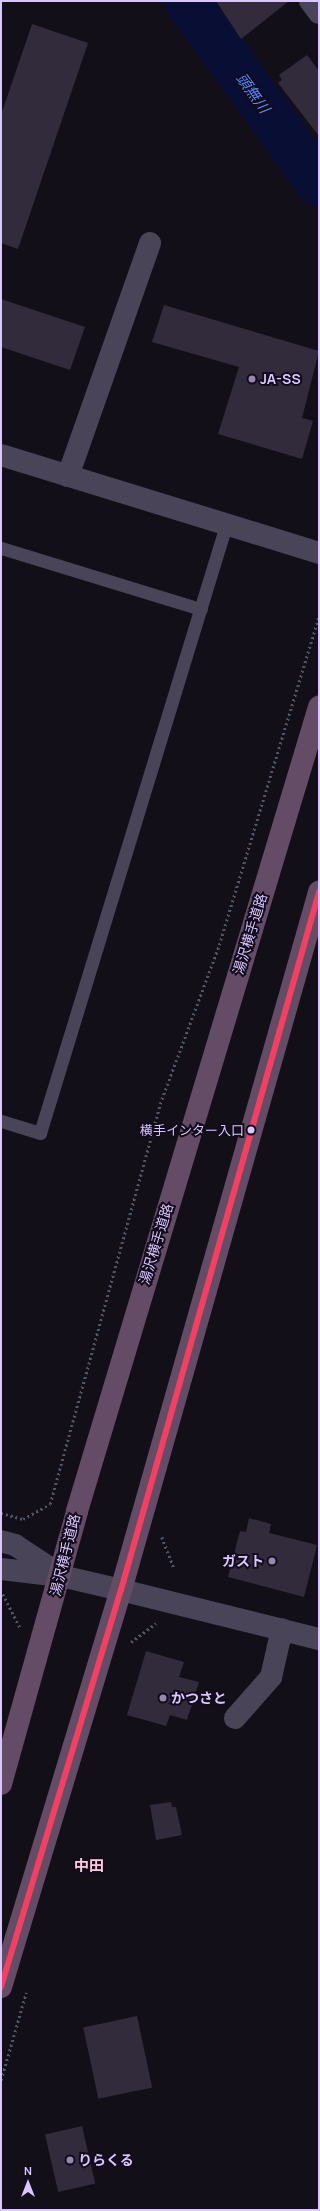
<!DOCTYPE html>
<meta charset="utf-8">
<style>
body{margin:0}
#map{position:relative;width:320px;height:2211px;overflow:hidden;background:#130f18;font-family:Manrope,"Noto Sans JP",sans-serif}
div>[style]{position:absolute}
.river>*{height:46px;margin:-23px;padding:0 23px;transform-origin:23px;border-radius:23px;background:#090e35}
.building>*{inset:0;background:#322b3c;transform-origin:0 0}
.path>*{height:2.5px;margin-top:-1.25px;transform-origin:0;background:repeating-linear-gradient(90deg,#4e5667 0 2px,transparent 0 5px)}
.service>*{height:13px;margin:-6.5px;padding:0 6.5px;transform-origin:6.5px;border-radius:6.5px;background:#4a4459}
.minor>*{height:22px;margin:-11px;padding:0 11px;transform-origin:11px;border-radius:11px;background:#4a4459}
.tertiary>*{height:22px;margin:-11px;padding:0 11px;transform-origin:11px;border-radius:11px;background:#4a4459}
.trunk>*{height:22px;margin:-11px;padding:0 11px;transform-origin:11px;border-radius:11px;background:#644c66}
.bus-1>*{height:6px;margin:-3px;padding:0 3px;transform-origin:3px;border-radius:3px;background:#f24062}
.dots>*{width:11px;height:11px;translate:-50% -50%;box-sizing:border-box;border:2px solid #120b1c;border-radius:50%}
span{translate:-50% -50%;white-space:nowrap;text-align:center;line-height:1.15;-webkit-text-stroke:4px #120b1c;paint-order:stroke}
.bus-label{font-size:13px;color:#dbc7ff}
.right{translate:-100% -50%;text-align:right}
.poi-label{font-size:14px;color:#dbc7ff;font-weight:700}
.left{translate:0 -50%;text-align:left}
.street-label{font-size:14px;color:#dbc7ff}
.water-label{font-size:15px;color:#5586ff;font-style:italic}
.neighbourhood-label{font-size:15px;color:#ffc9de;font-weight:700}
.frame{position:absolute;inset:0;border:2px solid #dbc7ff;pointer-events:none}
.north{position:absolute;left:8px;top:2163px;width:40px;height:40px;-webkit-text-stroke:3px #120b1c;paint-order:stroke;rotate:0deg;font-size:11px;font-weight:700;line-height:16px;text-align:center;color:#dbc7ff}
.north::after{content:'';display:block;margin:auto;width:14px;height:18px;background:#dbc7ff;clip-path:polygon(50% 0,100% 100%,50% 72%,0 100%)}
</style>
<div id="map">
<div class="river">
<i style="left:187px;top:1px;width:226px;rotate:54.2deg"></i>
</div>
<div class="building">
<i style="clip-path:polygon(216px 1px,289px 1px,241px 39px)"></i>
<i style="clip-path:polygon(32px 24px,88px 43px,18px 249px,1px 243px,1px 115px)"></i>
<i style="clip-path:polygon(307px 55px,319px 71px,319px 136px,278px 83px,282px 80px,279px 75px)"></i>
<i style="clip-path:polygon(1px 299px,85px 327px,70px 370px,1px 347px)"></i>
<i style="clip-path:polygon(164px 305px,319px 351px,302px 418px,313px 421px,302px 459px,218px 434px,239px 367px,152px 342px)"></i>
<i style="clip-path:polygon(249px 1518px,271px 1524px,269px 1533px,317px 1545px,304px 1597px,228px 1577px,240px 1531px,246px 1532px)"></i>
<i style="clip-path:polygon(146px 1651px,184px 1662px,179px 1677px,199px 1682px,187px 1720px,170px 1715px,166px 1726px,127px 1715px)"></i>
<i style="clip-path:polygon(171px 1802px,172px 1807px,176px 1807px,182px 1835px,156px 1840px,150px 1805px)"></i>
<i style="left:137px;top:2016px;width:73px;height:55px;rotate:78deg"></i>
<i style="left:82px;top:2126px;width:59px;height:38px;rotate:77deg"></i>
</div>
<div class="path">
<i style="left:1px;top:1513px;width:23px;rotate:15deg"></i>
<i style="left:23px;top:1519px;width:31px;rotate:-29deg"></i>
<i style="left:50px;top:1504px;width:415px;rotate:-74.6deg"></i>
<i style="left:160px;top:1104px;width:170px;rotate:-69.6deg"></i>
<i style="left:219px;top:945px;width:345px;rotate:-73.1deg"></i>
<i style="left:162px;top:1537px;width:34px;rotate:69deg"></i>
<i style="left:3px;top:1594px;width:37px;rotate:63deg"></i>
<i style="left:131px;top:1642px;width:31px;rotate:-37deg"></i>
<i style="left:1px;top:2080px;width:91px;rotate:-74deg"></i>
</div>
<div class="service">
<i style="left:1px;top:548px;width:209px;rotate:17deg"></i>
<i style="left:1px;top:1121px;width:41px;rotate:17.1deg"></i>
<i style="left:40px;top:1133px;width:636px;rotate:-72.99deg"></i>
</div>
<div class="minor">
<i style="left:310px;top:1px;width:15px;rotate:53deg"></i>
<i style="left:1px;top:455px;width:333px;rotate:17.1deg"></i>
<i style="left:68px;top:476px;width:247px;rotate:-70.6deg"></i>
<i style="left:121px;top:1590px;width:204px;rotate:13.9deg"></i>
<i style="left:235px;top:1718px;width:55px;rotate:-48.7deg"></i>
<i style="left:271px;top:1677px;width:49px;rotate:-77.1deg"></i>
</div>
<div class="tertiary">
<i style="left:1px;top:1541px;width:15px;rotate:16deg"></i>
<i style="left:15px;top:1545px;width:53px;rotate:33.4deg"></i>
<i style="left:1px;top:1569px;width:60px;rotate:6.7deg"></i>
<i style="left:61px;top:1576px;width:62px;rotate:13.1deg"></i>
</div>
<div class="trunk">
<i style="left:1px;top:1784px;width:283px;rotate:-74.4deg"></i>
<i style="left:77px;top:1511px;width:840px;rotate:-73.25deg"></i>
<i style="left:1px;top:1987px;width:415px;rotate:-73.2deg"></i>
<i style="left:121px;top:1590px;width:726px;rotate:-74.16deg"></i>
</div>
<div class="bus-1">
<i style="left:1px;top:1987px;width:415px;rotate:-73.2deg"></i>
<i style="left:121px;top:1590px;width:726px;rotate:-74.16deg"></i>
</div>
<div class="dots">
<i style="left:252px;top:379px;background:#9587ae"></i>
<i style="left:251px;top:1130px;background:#dbc7ff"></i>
<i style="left:272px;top:1561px;background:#9587ae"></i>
<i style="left:163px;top:1698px;background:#9587ae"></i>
<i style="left:70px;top:2160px;background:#9587ae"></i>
</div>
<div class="bus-label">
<span class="right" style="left:244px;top:1130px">横手インター入口</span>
</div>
<div class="poi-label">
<span class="left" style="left:260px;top:379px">JA-SS</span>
<span class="right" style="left:264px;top:1561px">ガスト</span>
<span class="left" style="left:171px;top:1698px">かつさと</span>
<span class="left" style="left:78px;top:2160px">りらくる</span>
</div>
<div class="street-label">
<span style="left:250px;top:934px;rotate:-73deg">湯沢横手道路</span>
<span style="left:156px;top:1244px;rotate:-73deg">湯沢横手道路</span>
<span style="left:65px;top:1555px;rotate:-76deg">湯沢横手道路</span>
</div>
<div class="water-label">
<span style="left:253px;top:93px;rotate:54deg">頭無川</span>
</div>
<div class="neighbourhood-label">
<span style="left:89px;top:1866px">中田</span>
</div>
<div class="frame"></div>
<div class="north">N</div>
</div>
